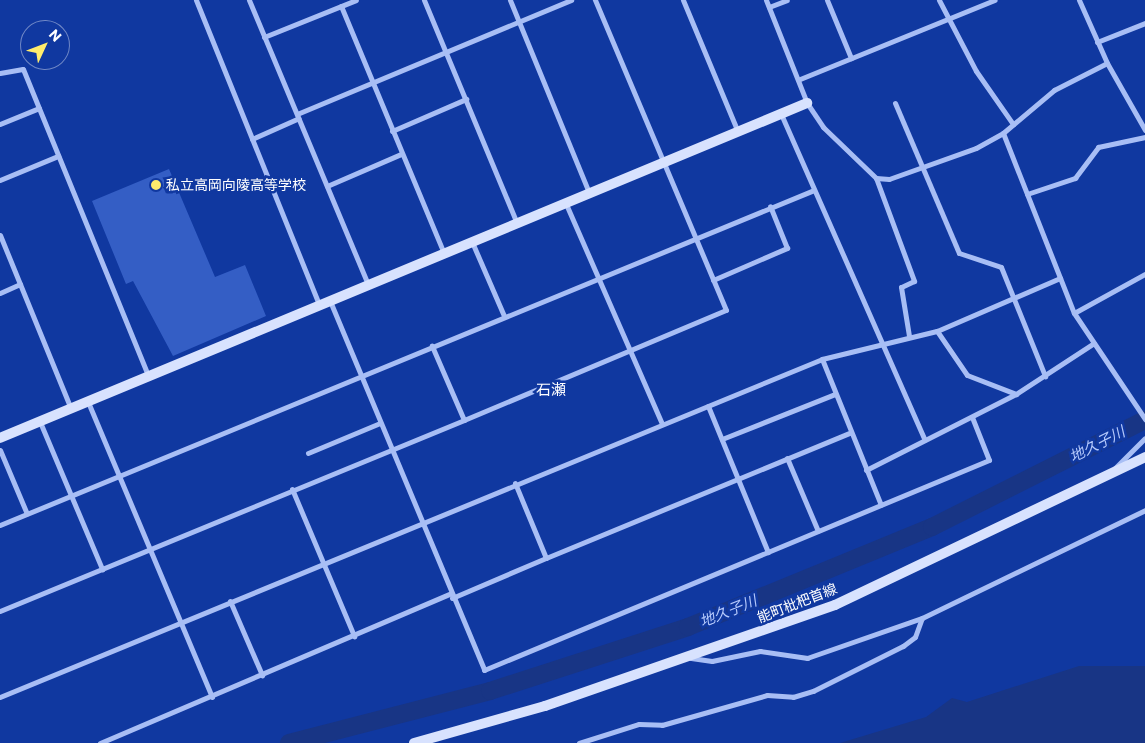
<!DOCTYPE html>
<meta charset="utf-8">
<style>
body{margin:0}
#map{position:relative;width:1145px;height:743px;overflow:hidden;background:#1038a0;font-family:Commissioner,"Noto Sans JP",sans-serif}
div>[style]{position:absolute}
.water>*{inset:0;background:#183585}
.river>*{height:18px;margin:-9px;padding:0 9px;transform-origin:9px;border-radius:9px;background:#183585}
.building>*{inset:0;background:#345ec5}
.street>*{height:5px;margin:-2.5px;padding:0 2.5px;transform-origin:2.5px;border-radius:2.5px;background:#a8bef5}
.secondary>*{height:10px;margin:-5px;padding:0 5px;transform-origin:5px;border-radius:5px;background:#d8e2fe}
.dots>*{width:14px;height:14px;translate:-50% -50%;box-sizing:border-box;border:2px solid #1038a0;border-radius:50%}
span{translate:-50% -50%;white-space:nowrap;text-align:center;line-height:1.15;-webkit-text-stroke:5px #1038a0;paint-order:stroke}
.poi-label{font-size:14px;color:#fff}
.left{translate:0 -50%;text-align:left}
.street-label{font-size:14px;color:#fff}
.neighbourhood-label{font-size:15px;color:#fff}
.water-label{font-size:15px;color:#b5c9fb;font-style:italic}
.north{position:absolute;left:20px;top:20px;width:50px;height:50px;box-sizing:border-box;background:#1038a0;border:1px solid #7088c6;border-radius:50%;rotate:47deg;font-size:14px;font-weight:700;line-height:20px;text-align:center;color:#fff}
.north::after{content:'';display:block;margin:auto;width:18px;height:22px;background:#ffec6c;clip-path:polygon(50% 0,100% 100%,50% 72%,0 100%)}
</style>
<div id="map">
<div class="water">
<i style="clip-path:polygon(1079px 666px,1145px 666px,1145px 743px,840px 743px,926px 717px,952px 698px,967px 702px)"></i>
</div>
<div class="river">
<i style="left:289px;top:743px;width:208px;rotate:-14.5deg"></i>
<i style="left:490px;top:691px;width:208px;rotate:-17.9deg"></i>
<i style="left:688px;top:627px;width:264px;rotate:-22.3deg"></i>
<i style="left:932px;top:527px;width:238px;rotate:-26.7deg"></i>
</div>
<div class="building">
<i style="clip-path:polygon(169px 169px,215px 277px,245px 265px,266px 316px,173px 356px,133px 281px,126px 284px,92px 201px)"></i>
</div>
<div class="street">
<i style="left:196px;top:0;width:329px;rotate:68deg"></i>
<i style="left:249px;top:0;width:309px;rotate:67.3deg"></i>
<i style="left:424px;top:0;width:242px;rotate:67.4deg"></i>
<i style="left:510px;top:0;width:209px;rotate:67.7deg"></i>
<i style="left:683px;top:0;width:143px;rotate:67.4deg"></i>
<i style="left:766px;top:0;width:111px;rotate:68.3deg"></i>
<i style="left:807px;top:103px;width:29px;rotate:56deg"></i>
<i style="left:823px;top:127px;width:74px;rotate:43.9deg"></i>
<i style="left:876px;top:178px;width:13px;rotate:4deg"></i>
<i style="left:889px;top:179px;width:92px;rotate:-19.6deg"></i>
<i style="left:976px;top:148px;width:31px;rotate:-29deg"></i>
<i style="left:1003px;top:133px;width:67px;rotate:-40.1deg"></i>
<i style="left:1054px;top:90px;width:59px;rotate:-27deg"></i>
<i style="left:827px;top:0;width:63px;rotate:67.5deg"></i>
<i style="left:939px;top:0;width:80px;rotate:62.5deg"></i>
<i style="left:976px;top:71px;width:65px;rotate:55.1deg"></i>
<i style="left:1079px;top:0;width:69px;rotate:66deg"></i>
<i style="left:1107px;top:63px;width:77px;rotate:60.4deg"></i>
<i style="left:341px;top:6px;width:269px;rotate:67.4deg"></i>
<i style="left:769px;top:7px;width:19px;rotate:-21deg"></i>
<i style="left:264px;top:37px;width:99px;rotate:-21.9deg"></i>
<i style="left:1097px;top:42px;width:52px;rotate:-21.6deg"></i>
<i style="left:0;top:73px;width:23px;rotate:-10deg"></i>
<i style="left:23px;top:69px;width:333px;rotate:67.8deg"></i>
<i style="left:800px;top:79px;width:210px;rotate:-22.1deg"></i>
<i style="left:895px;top:103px;width:163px;rotate:66.9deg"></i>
<i style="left:959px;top:253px;width:44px;rotate:18.4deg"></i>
<i style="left:1001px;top:267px;width:118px;rotate:68deg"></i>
<i style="left:297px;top:114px;width:297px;rotate:-22.6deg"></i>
<i style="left:781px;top:114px;width:356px;rotate:66.2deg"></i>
<i style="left:0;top:124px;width:42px;rotate:-22.3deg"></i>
<i style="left:392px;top:131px;width:81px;rotate:-23.4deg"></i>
<i style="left:1003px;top:133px;width:193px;rotate:68.5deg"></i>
<i style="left:1074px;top:313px;width:128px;rotate:56.2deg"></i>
<i style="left:252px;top:139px;width:51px;rotate:-24.1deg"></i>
<i style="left:876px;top:178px;width:110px;rotate:69.7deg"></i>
<i style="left:914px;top:281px;width:14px;rotate:155deg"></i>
<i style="left:901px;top:287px;width:50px;rotate:80.7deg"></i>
<i style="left:0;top:180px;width:63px;rotate:-22.5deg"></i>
<i style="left:327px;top:186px;width:81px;rotate:-23.4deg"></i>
<i style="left:1027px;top:194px;width:51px;rotate:-18.4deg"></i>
<i style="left:1075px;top:178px;width:39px;rotate:-53deg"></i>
<i style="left:1098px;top:147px;width:48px;rotate:-12deg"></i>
<i style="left:566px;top:204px;width:240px;rotate:66.4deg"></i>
<i style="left:0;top:235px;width:188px;rotate:67.8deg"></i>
<i style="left:472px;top:242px;width:81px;rotate:66.6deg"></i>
<i style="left:713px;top:280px;width:81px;rotate:-23.4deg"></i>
<i style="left:787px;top:248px;width:45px;rotate:-112deg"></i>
<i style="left:0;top:293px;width:22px;rotate:-24deg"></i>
<i style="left:330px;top:301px;width:400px;rotate:67.3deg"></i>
<i style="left:484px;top:670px;width:547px;rotate:-22.58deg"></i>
<i style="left:989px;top:460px;width:46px;rotate:-111.6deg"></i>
<i style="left:1074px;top:313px;width:81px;rotate:-28.8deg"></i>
<i style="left:937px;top:331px;width:53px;rotate:55.7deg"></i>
<i style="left:967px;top:375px;width:53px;rotate:21.2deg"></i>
<i style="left:822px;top:359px;width:157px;rotate:68deg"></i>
<i style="left:88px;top:402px;width:320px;rotate:67.2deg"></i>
<i style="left:708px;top:406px;width:158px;rotate:67.7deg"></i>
<i style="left:464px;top:420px;width:284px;rotate:-22.8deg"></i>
<i style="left:726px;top:310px;width:337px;rotate:-112.9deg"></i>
<i style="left:40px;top:422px;width:160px;rotate:67.1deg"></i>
<i style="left:722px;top:439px;width:122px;rotate:-21.7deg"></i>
<i style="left:0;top:450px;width:69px;rotate:67.1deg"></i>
<i style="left:308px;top:453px;width:78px;rotate:-22.6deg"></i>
<i style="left:787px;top:458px;width:79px;rotate:67deg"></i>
<i style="left:1115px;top:468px;width:42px;rotate:-45deg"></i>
<i style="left:866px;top:470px;width:168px;rotate:-26.9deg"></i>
<i style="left:1016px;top:394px;width:93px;rotate:-33.2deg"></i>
<i style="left:292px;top:489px;width:160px;rotate:67.1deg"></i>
<i style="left:0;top:525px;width:880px;rotate:-22.37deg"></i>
<i style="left:546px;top:558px;width:329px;rotate:-22.4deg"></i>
<i style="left:452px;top:598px;width:102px;rotate:-23.1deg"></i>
<i style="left:546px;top:558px;width:81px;rotate:-112.5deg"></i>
<i style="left:230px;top:601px;width:81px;rotate:66.6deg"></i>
<i style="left:0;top:611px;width:502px;rotate:-22.37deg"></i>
<i style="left:464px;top:420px;width:81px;rotate:-113.4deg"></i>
<i style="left:691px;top:658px;width:21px;rotate:8deg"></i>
<i style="left:712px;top:661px;width:49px;rotate:-11.8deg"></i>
<i style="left:760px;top:651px;width:48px;rotate:8.5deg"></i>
<i style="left:807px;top:658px;width:122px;rotate:-19.2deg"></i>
<i style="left:922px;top:618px;width:248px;rotate:-25.8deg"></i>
<i style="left:0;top:697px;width:889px;rotate:-22.35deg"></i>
<i style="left:822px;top:359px;width:118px;rotate:-13.7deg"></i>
<i style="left:937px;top:331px;width:134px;rotate:-23.3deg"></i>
<i style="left:100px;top:743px;width:380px;rotate:-23.1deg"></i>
<i style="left:579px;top:743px;width:63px;rotate:-17.6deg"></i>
<i style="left:639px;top:724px;width:23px;rotate:2deg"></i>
<i style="left:662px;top:725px;width:109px;rotate:-15.9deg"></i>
<i style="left:767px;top:695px;width:26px;rotate:4deg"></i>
<i style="left:793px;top:697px;width:21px;rotate:-17deg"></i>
<i style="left:813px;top:691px;width:101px;rotate:-26.6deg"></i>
<i style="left:903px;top:646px;width:15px;rotate:-37deg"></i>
<i style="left:915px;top:637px;width:20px;rotate:-70deg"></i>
</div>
<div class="secondary">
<i style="left:0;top:438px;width:874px;rotate:-22.54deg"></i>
<i style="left:414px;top:743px;width:136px;rotate:-15.8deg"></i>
<i style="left:545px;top:706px;width:307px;rotate:-19.2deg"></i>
<i style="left:835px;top:605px;width:344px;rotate:-25.5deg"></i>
</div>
<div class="dots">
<i style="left:156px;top:185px;background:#ffec6c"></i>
</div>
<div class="poi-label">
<span class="left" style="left:166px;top:185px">私立高岡向陵高等学校</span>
</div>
<div class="street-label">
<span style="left:797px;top:603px;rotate:-21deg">能町枇杷首線</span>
</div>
<div class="neighbourhood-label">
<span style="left:551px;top:390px">石瀬</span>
</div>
<div class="water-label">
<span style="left:1097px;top:444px;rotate:-27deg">地久子川</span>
<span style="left:728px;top:611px;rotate:-22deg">地久子川</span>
</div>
<div class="north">N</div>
</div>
